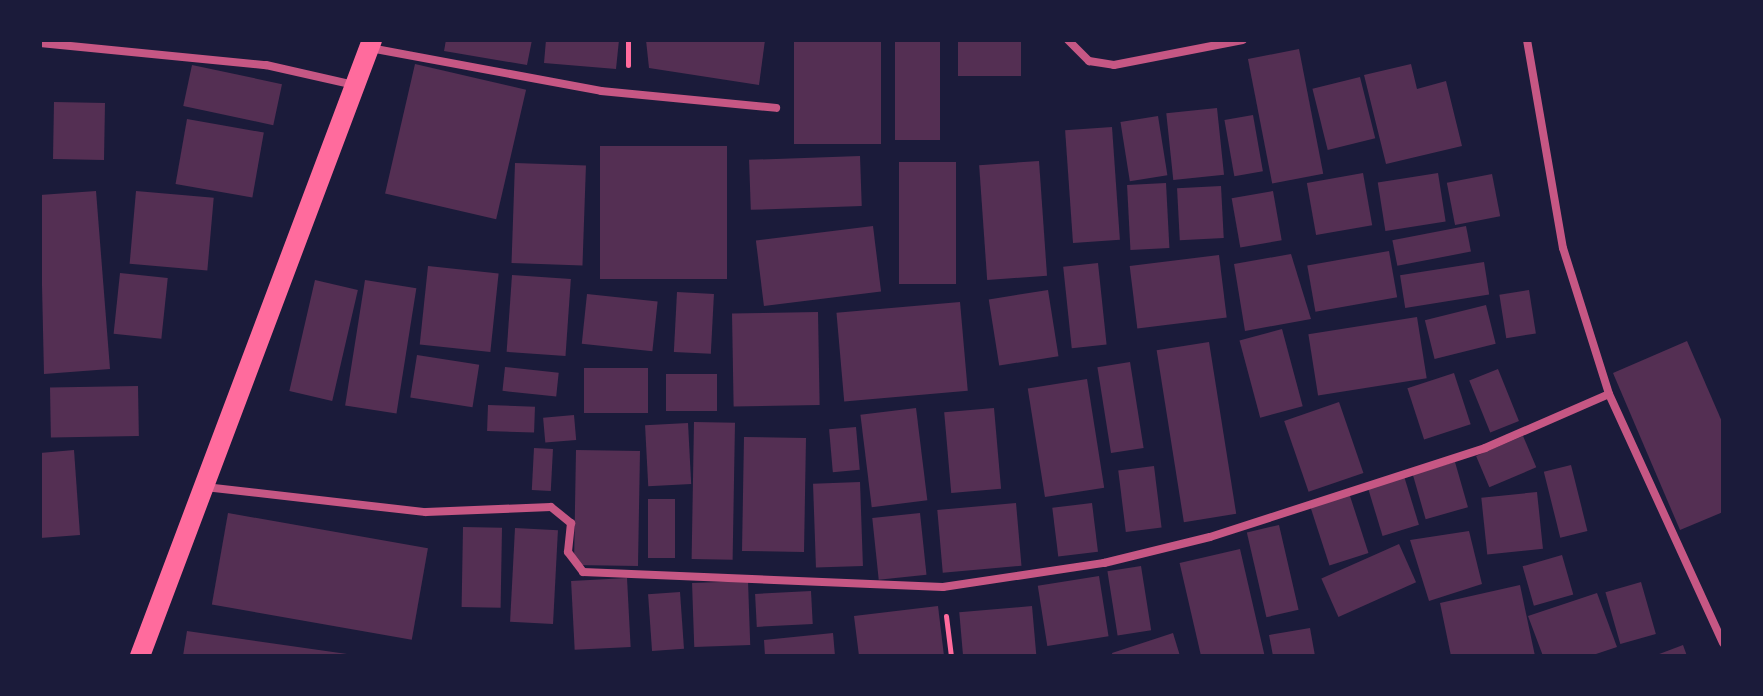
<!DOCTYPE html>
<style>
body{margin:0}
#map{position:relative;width:1763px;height:696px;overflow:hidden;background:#1b1b3a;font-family:"Nunito Sans",sans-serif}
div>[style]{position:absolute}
.building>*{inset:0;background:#542f53;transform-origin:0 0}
.path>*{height:5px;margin:-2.5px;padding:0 2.5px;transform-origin:2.5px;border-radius:2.5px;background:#ff6b9d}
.minor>*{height:8px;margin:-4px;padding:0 4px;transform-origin:4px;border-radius:4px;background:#c65784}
.primary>*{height:20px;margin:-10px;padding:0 10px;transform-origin:10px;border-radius:10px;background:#ff6b9d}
span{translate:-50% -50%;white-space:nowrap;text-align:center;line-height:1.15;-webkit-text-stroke:6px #1b1b3a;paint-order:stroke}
.frame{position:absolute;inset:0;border:42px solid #1b1b3a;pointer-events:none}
</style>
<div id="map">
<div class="building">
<i style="clip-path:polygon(446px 40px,532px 40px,527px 65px,444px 51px)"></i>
<i style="clip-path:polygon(546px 40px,619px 40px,616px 69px,544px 63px)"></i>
<i style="clip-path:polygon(646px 40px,765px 40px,759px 85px,649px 68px)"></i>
<i style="left:794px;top:40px;width:87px;height:104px"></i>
<i style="left:895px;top:40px;width:45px;height:100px"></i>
<i style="left:958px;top:40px;width:63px;height:36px"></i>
<i style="left:1299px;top:49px;width:127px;height:52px;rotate:79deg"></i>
<i style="left:415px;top:64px;width:114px;height:133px;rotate:13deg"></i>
<i style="clip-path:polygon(1411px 64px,1417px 89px,1446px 81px,1462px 146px,1386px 164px,1364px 75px)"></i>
<i style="left:192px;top:65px;width:92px;height:42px;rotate:12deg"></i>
<i style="left:1360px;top:77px;width:63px;height:49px;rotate:76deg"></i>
<i style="left:54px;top:102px;width:51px;height:57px;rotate:1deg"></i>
<i style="left:1217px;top:108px;width:67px;height:51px;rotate:84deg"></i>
<i style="left:1253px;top:115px;width:57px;height:29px;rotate:80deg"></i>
<i style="left:1158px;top:116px;width:60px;height:38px;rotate:81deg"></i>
<i style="left:187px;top:119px;width:78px;height:66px;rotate:10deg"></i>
<i style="left:1112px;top:127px;width:113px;height:47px;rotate:86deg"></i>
<i style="left:600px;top:146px;width:127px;height:133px"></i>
<i style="left:860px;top:156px;width:50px;height:111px;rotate:88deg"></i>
<i style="left:1039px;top:161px;width:115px;height:60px;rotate:86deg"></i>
<i style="left:956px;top:162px;width:122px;height:57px;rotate:90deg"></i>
<i style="left:515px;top:163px;width:71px;height:100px;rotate:2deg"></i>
<i style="left:1363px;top:173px;width:53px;height:57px;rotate:80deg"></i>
<i style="left:1438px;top:173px;width:49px;height:61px;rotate:81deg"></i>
<i style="left:1492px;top:174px;width:43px;height:46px;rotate:79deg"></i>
<i style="left:1166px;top:183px;width:65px;height:39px;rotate:87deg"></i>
<i style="left:1221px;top:186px;width:52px;height:44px;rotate:87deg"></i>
<i style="clip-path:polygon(96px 191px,110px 369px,44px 374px,40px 195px)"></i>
<i style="left:136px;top:191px;width:78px;height:73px;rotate:5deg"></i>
<i style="left:1273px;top:191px;width:50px;height:42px;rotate:80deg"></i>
<i style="left:873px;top:226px;width:66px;height:118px;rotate:83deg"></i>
<i style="left:1466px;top:226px;width:26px;height:75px;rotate:79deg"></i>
<i style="left:1389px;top:251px;width:47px;height:83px;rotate:80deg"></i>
<i style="clip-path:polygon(1291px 254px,1311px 319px,1245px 331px,1234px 264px)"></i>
<i style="left:1219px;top:255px;width:63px;height:90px;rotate:83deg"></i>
<i style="left:1484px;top:262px;width:33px;height:85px;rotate:81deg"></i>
<i style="left:1098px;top:263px;width:82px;height:35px;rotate:84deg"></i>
<i style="left:428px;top:266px;width:71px;height:79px;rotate:6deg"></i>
<i style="left:120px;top:273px;width:48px;height:61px;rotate:6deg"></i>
<i style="left:512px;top:275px;width:59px;height:77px;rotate:4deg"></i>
<i style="left:315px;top:280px;width:44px;height:114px;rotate:13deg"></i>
<i style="left:365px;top:280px;width:52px;height:127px;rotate:9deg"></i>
<i style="left:1048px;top:290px;width:67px;height:60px;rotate:81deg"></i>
<i style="left:1529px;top:290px;width:44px;height:30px;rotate:81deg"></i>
<i style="left:677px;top:292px;width:37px;height:60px;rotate:3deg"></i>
<i style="left:587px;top:294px;width:71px;height:50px;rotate:6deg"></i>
<i style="left:960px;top:302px;width:89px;height:124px;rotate:85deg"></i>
<i style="left:1486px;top:305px;width:40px;height:63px;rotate:76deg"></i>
<i style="left:818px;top:312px;width:93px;height:86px;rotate:89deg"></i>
<i style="left:1417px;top:317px;width:62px;height:110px;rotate:81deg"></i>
<i style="left:1282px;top:329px;width:80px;height:44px;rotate:75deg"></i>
<i style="clip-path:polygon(1687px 341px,1723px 424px,1723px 512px,1680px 530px,1613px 373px)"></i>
<i style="left:1209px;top:342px;width:174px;height:53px;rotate:81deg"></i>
<i style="left:417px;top:355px;width:63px;height:43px;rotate:9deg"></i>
<i style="left:1130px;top:362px;width:87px;height:33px;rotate:81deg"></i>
<i style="left:505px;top:367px;width:54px;height:24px;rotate:6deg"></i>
<i style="left:584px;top:368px;width:64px;height:45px"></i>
<i style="left:1498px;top:369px;width:56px;height:31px;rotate:68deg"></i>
<i style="left:1454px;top:373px;width:54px;height:49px;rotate:72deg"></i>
<i style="left:717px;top:374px;width:37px;height:51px;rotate:90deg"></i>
<i style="left:1087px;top:379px;width:110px;height:60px;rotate:81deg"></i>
<i style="left:138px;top:386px;width:50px;height:88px;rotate:89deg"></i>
<i style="left:1339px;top:402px;width:75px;height:58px;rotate:71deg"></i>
<i style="left:488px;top:405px;width:47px;height:26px;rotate:2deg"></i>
<i style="left:916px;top:408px;width:93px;height:56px;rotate:83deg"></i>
<i style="left:994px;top:408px;width:81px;height:50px;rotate:85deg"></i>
<i style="left:574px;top:415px;width:25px;height:31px;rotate:85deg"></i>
<i style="left:694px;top:422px;width:41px;height:137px;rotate:1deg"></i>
<i style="left:688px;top:423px;width:61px;height:43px;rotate:87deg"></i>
<i style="left:856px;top:427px;width:43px;height:27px;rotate:85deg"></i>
<i style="left:1523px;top:436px;width:34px;height:51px;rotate:67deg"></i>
<i style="left:744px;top:437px;width:62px;height:114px;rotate:1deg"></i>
<i style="left:534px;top:448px;width:19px;height:42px;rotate:3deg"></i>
<i style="clip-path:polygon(74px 450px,80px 535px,40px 538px,40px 453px)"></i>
<i style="left:576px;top:450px;width:64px;height:115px;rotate:1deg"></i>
<i style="left:1455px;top:462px;width:47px;height:44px;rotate:74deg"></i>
<i style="left:1571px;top:465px;width:68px;height:28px;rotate:76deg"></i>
<i style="left:1154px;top:466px;width:62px;height:36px;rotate:83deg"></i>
<i style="left:1404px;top:476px;width:51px;height:38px;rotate:73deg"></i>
<i style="left:860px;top:482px;width:84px;height:47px;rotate:88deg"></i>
<i style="left:1537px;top:492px;width:57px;height:56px;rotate:84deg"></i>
<i style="left:1349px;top:493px;width:63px;height:41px;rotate:72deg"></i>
<i style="left:648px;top:499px;width:27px;height:59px"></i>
<i style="left:1016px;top:503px;width:63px;height:79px;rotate:85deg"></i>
<i style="left:1092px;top:503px;width:49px;height:40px;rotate:83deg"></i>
<i style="left:228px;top:513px;width:203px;height:93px;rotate:10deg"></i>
<i style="left:920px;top:513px;width:62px;height:48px;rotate:84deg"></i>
<i style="left:1279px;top:525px;width:87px;height:33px;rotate:77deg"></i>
<i style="left:463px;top:527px;width:39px;height:80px;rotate:1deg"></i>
<i style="left:515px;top:528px;width:43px;height:94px;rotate:3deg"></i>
<i style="clip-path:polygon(1469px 531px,1482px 584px,1429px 601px,1410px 540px)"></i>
<i style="left:1399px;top:544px;width:42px;height:85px;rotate:66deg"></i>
<i style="left:1240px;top:549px;width:110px;height:62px;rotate:77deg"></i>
<i style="left:1562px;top:555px;width:41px;height:41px;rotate:74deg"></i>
<i style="left:1141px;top:566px;width:65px;height:34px;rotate:81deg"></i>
<i style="left:1099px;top:576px;width:61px;height:62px;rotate:81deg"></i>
<i style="left:627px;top:578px;width:69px;height:56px;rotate:87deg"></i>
<i style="left:748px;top:581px;width:64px;height:56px;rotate:88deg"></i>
<i style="left:1641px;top:582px;width:54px;height:37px;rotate:74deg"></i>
<i style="clip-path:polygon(1520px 585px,1535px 656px,1451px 656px,1440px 603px)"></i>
<i style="left:811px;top:591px;width:33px;height:56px;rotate:87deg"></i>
<i style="left:680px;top:592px;width:57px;height:32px;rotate:86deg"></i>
<i style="clip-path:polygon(1597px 593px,1617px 647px,1590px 656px,1543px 656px,1528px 616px)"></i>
<i style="clip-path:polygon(938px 606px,944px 656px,859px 656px,854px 616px)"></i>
<i style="left:1032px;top:606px;width:50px;height:73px;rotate:85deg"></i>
<i style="clip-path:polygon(1310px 628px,1315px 656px,1273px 656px,1269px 635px)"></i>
<i style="clip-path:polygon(187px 631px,347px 654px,347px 656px,183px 656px)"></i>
<i style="clip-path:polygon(833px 633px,835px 656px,765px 656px,764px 640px)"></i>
<i style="clip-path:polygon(1173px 633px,1180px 656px,1113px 656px,1112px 653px)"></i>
<i style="clip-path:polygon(1683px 645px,1687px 656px,1654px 656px)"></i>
</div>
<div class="path">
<i style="left:628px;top:65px;width:25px;rotate:-90deg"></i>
<i style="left:946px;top:616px;width:40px;rotate:82.9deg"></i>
</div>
<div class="minor">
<i style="left:1068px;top:40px;width:30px;rotate:45deg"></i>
<i style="left:1089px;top:61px;width:25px;rotate:9deg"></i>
<i style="left:1114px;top:65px;width:131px;rotate:-11deg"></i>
<i style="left:1527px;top:40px;width:211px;rotate:80.2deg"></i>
<i style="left:1563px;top:248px;width:153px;rotate:72.5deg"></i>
<i style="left:1609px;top:394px;width:274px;rotate:65.4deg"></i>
<i style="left:40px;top:43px;width:227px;rotate:5.6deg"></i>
<i style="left:266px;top:65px;width:90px;rotate:12.8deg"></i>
<i style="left:370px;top:48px;width:235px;rotate:10.5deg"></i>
<i style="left:601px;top:91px;width:176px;rotate:5.5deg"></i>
<i style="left:205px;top:487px;width:222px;rotate:6.5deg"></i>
<i style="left:426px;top:512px;width:125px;rotate:-2.3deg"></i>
<i style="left:551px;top:507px;width:26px;rotate:39deg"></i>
<i style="left:571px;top:523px;width:29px;rotate:96deg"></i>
<i style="left:568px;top:552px;width:25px;rotate:53deg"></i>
<i style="left:583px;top:572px;width:360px;rotate:2.4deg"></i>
<i style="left:943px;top:587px;width:163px;rotate:-8.5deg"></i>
<i style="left:1104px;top:563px;width:109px;rotate:-13.8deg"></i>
<i style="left:1210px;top:537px;width:289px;rotate:-17.9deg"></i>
<i style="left:1485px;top:448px;width:135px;rotate:-23.5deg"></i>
</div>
<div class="primary">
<i style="left:140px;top:656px;width:658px;rotate:-69.36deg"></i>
</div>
<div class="frame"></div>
</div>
